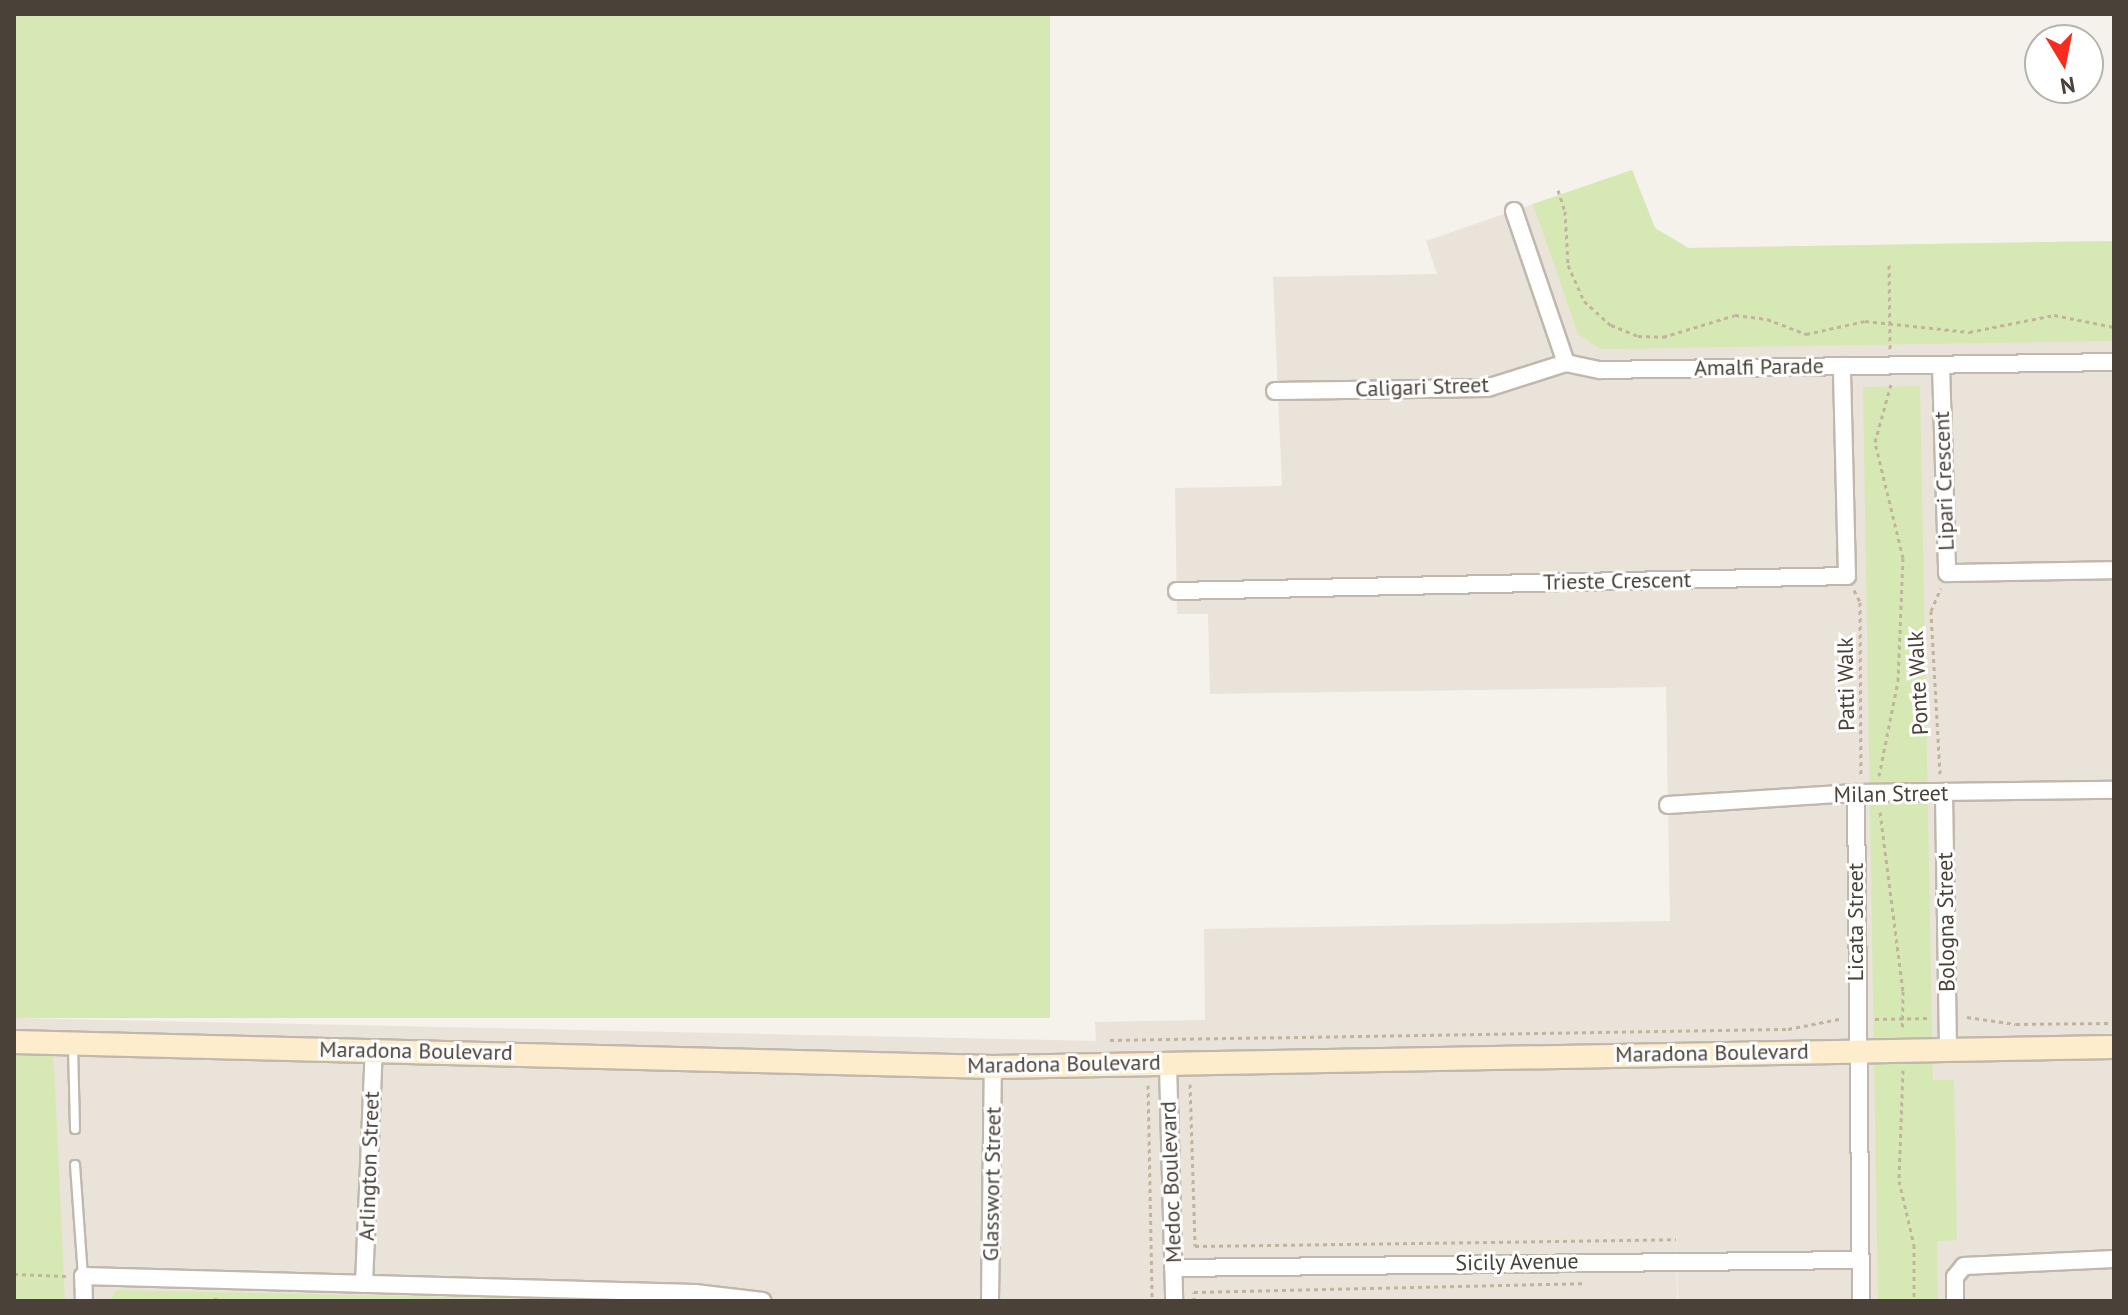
<!DOCTYPE html>
<style>
body{margin:0}
#map{position:relative;width:2128px;height:1315px;overflow:hidden;background:#f5f1eb;font-family:"PT Sans",sans-serif}
div>[style]{position:absolute}
.residential>*{inset:0;background:#e9e3d9}
.green>*{inset:0;background:#d6e9b4;transform-origin:0 0}
.path>*{height:3px;margin-top:-1.5px;transform-origin:0;background:repeating-linear-gradient(90deg,#c3b39e 0 4px,transparent 0 8px)}
.roads{filter:drop-shadow(2px 0 #c1b8ad) drop-shadow(-2px 0 #c1b8ad) drop-shadow(0 2px #c1b8ad) drop-shadow(0 -2px #c1b8ad)}
.lane>*{height:8px;margin:-4px;padding:0 4px;transform-origin:4px;border-radius:4px;background:#fff}
.street>*{height:16px;margin:-8px;padding:0 8px;transform-origin:8px;border-radius:8px;background:#fff}
.secondary>*{height:22px;margin:-11px;padding:0 11px;transform-origin:11px;border-radius:11px;background:#feedcc}
span{translate:-50% -50%;white-space:nowrap;text-align:center;line-height:1.15;-webkit-text-stroke:6px #fff;paint-order:stroke}
.street-label{font-size:22px;color:#4a4139}
.frame{position:absolute;inset:0;border:16px solid #4a4139;pointer-events:none}
.north{position:absolute;left:2024px;top:24px;width:80px;height:80px;box-sizing:border-box;background:#fff;border:2px solid #b7b3b0;border-radius:50%;rotate:170deg;font-size:22px;font-weight:700;line-height:32px;text-align:center;color:#4a4139}
.north::after{content:'';display:block;margin:auto;width:28px;height:36px;background:#f92b1e;clip-path:polygon(50% 0,100% 100%,50% 72%,0 100%)}
</style>
<div id="map">
<div class="residential">
<i style="clip-path:polygon(1632px 170px,1655px 228px,1688px 248px,2114px 241px,2114px 1301px,1678px 1301px,1676px 1222px,1677px 1301px,14px 1301px,14px 1018px,1096px 1041px,1095px 1022px,1205px 1020px,1204px 929px,1670px 921px,1666px 687px,1210px 694px,1208px 614px,1177px 614px,1175px 488px,1282px 486px,1273px 277px,1437px 274px,1426px 241px)"></i>
</div>
<div class="green">
<i style="left:14px;top:14px;width:1036px;height:1004px"></i>
<i style="clip-path:polygon(1632px 170px,1655px 228px,1688px 248px,2114px 241px,2114px 341px,1600px 349px,1578px 334px,1533px 204px)"></i>
<i style="clip-path:polygon(1920px 386px,1933px 1080px,1954px 1080px,1957px 1240px,1937px 1241px,1938px 1301px,1878px 1301px,1863px 387px)"></i>
<i style="clip-path:polygon(14px 1042px,53px 1044px,65px 1301px,14px 1301px)"></i>
<i style="clip-path:polygon(117px 1290px,641px 1301px,109px 1301px)"></i>
</div>
<div class="path">
<i style="left:1558px;top:190px;width:22px;rotate:72deg"></i>
<i style="left:1565px;top:211px;width:54px;rotate:86.8deg"></i>
<i style="left:1568px;top:265px;width:39px;rotate:66deg"></i>
<i style="left:1584px;top:301px;width:36px;rotate:42deg"></i>
<i style="left:1611px;top:325px;width:29px;rotate:22deg"></i>
<i style="left:1638px;top:336px;width:25px;rotate:2deg"></i>
<i style="left:1663px;top:337px;width:75px;rotate:-17deg"></i>
<i style="left:1735px;top:315px;width:32px;rotate:7deg"></i>
<i style="left:1767px;top:319px;width:42px;rotate:21deg"></i>
<i style="left:1806px;top:334px;width:60px;rotate:-12.4deg"></i>
<i style="left:1865px;top:321px;width:105px;rotate:6deg"></i>
<i style="left:1969px;top:332px;width:87px;rotate:-11.3deg"></i>
<i style="left:2054px;top:315px;width:61px;rotate:11.3deg"></i>
<i style="left:1889px;top:265px;width:84px;rotate:89.3deg"></i>
<i style="left:1854px;top:590px;width:13px;rotate:63deg"></i>
<i style="left:1860px;top:602px;width:175px;rotate:89.7deg"></i>
<i style="left:1940px;top:774px;width:163px;rotate:-93.2deg"></i>
<i style="left:1931px;top:611px;width:25px;rotate:-67deg"></i>
<i style="left:1879px;top:776px;width:97px;rotate:-78.7deg"></i>
<i style="left:1898px;top:681px;width:123px;rotate:-87.7deg"></i>
<i style="left:1903px;top:558px;width:119px;rotate:-103.6deg"></i>
<i style="left:1875px;top:442px;width:60px;rotate:-74.6deg"></i>
<i style="left:1880px;top:812px;width:180px;rotate:82.7deg"></i>
<i style="left:1903px;top:991px;width:39px;rotate:91deg"></i>
<i style="left:1967px;top:1017px;width:49px;rotate:8.1deg"></i>
<i style="left:2016px;top:1024px;width:98px;rotate:-0.6deg"></i>
<i style="left:1875px;top:1019px;width:56px;rotate:-1deg"></i>
<i style="left:1110px;top:1040px;width:678px;rotate:-0.93deg"></i>
<i style="left:1788px;top:1029px;width:52px;rotate:-11.1deg"></i>
<i style="left:1903px;top:1070px;width:111px;rotate:92.1deg"></i>
<i style="left:1899px;top:1181px;width:66px;rotate:76.8deg"></i>
<i style="left:1914px;top:1245px;width:56px;rotate:90deg"></i>
<i style="left:1190px;top:1084px;width:162px;rotate:88.2deg"></i>
<i style="left:1195px;top:1246px;width:481px;rotate:-0.8deg"></i>
<i style="left:1148px;top:1085px;width:216px;rotate:88.9deg"></i>
<i style="left:14px;top:1274px;width:52px;rotate:2.2deg"></i>
<i style="left:214px;top:1299px;width:19px;rotate:6deg"></i>
<i style="left:1194px;top:1301px;width:9px;rotate:-90deg"></i>
<i style="left:1194px;top:1292px;width:388px;rotate:-1.3deg"></i>
</div>
<div class="roads">
<div class="lane">
<i style="left:73px;top:1046px;width:83px;rotate:88.6deg"></i>
<i style="left:75px;top:1165px;width:111px;rotate:85.9deg"></i>
</div>
<div class="street">
<i style="left:1514px;top:211px;width:161px;rotate:71.1deg"></i>
<i style="left:1566px;top:363px;width:35px;rotate:12deg"></i>
<i style="left:1600px;top:370px;width:514px;rotate:-0.89deg"></i>
<i style="left:1941px;top:365px;width:208px;rotate:88.3deg"></i>
<i style="left:1947px;top:573px;width:167px;rotate:-1deg"></i>
<i style="left:1275px;top:391px;width:212px;rotate:-0.8deg"></i>
<i style="left:1487px;top:388px;width:83px;rotate:-17.6deg"></i>
<i style="left:1177px;top:591px;width:670px;rotate:-1.28deg"></i>
<i style="left:1847px;top:576px;width:210px;rotate:-91.4deg"></i>
<i style="left:1856px;top:793px;width:508px;rotate:89.44deg"></i>
<i style="left:1944px;top:794px;width:256px;rotate:89.1deg"></i>
<i style="left:1668px;top:805px;width:188px;rotate:-3.7deg"></i>
<i style="left:1856px;top:793px;width:258px;rotate:-0.7deg"></i>
<i style="left:1168px;top:1064px;width:237px;rotate:88.5deg"></i>
<i style="left:1173px;top:1268px;width:687px;rotate:-0.67deg"></i>
<i style="left:364px;top:1284px;width:235px;rotate:-87.6deg"></i>
<i style="left:84px;top:1301px;width:25px;rotate:-92deg"></i>
<i style="left:83px;top:1276px;width:612px;rotate:1.59deg"></i>
<i style="left:695px;top:1293px;width:68px;rotate:6.7deg"></i>
<i style="left:990px;top:1301px;width:234px;rotate:-89.3deg"></i>
<i style="left:1955px;top:1301px;width:24px;rotate:-90deg"></i>
<i style="left:1955px;top:1277px;width:14px;rotate:-51deg"></i>
<i style="left:1964px;top:1266px;width:150px;rotate:-2.7deg"></i>
</div>
<div class="secondary">
<i style="left:14px;top:1042px;width:979px;rotate:1.46deg"></i>
<i style="left:993px;top:1067px;width:1121px;rotate:-1.02deg"></i>
</div>
</div>
<div class="street-label">
<span style="left:1759px;top:367px;rotate:-1deg">Amalfi Parade</span>
<span style="left:1422px;top:387px;rotate:-2deg">Caligari Street</span>
<span style="left:1944px;top:481px;rotate:-92deg">Lipari Crescent</span>
<span style="left:1617px;top:581px;rotate:-1deg">Trieste Crescent</span>
<span style="left:1918px;top:683px;rotate:-93deg">Ponte Walk</span>
<span style="left:1846px;top:684px;rotate:-91deg">Patti Walk</span>
<span style="left:1891px;top:794px;rotate:-1deg">Milan Street</span>
<span style="left:1856px;top:922px;rotate:-90deg">Licata Street</span>
<span style="left:1946px;top:922px;rotate:-91deg">Bologna Street</span>
<span style="left:416px;top:1051px;rotate:1deg">Maradona Boulevard</span>
<span style="left:1712px;top:1053px;rotate:-1deg">Maradona Boulevard</span>
<span style="left:1064px;top:1064px;rotate:-1deg">Maradona Boulevard</span>
<span style="left:369px;top:1166px;rotate:-88deg">Arlington Street</span>
<span style="left:1171px;top:1182px;rotate:-92deg">Medoc Boulevard</span>
<span style="left:992px;top:1184px;rotate:-89deg">Glasswort Street</span>
<span style="left:1517px;top:1262px;rotate:-1deg">Sicily Avenue</span>
</div>
<div class="frame"></div>
<div class="north">N</div>
</div>
